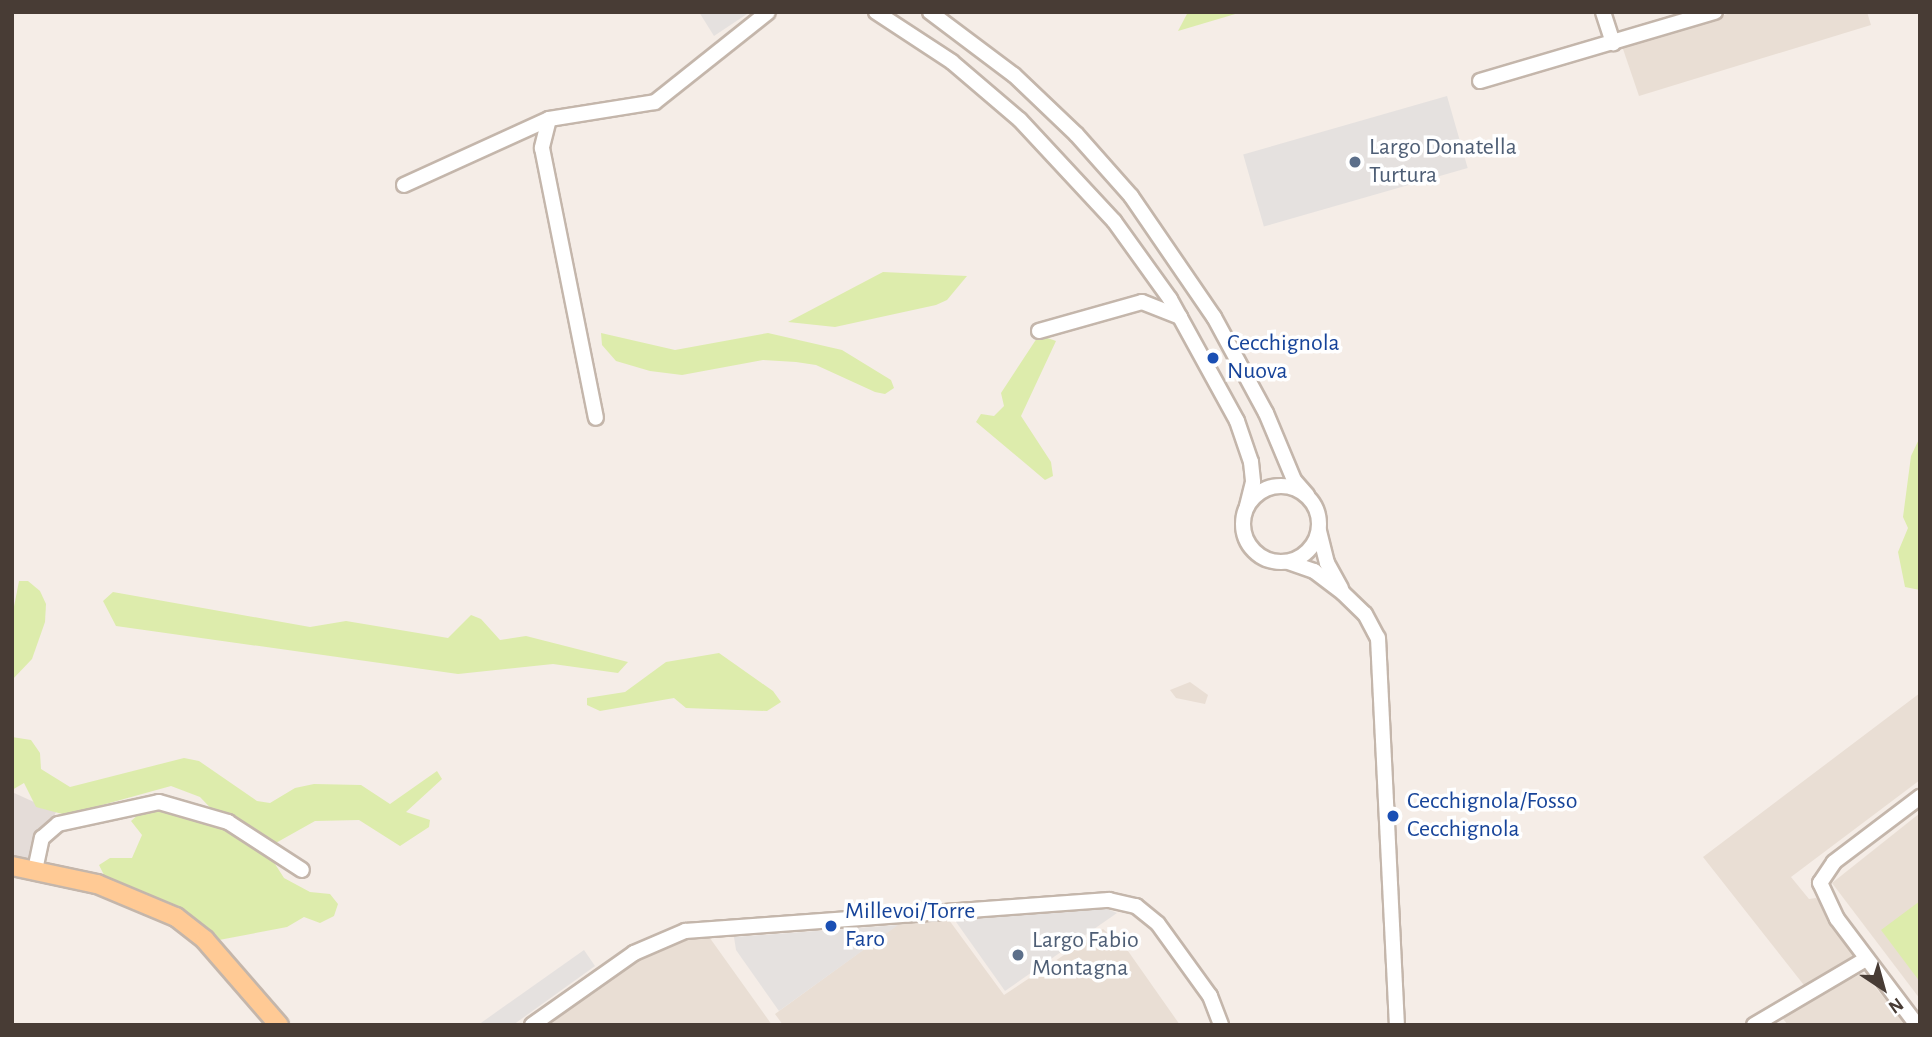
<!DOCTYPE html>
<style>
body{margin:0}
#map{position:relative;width:1932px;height:1037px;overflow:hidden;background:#f5ede7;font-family:"Alegreya Sans",sans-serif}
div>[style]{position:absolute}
.residential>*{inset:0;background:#e9ded4}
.industrial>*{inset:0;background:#e4dcd8}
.green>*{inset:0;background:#ddecac}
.parking>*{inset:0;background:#e5e1df;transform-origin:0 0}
.roads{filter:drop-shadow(2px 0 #c4b6ab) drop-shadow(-2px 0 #c4b6ab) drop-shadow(0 2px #c4b6ab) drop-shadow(0 -2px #c4b6ab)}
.minor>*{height:14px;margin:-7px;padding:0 7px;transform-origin:7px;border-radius:7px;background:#fff}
.minor>.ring{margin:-7px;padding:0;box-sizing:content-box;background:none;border:14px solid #fff;border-radius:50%}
.major>*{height:18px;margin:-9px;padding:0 9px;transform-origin:9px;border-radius:9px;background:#ffca95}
.dots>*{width:19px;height:19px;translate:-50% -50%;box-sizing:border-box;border:4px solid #fff;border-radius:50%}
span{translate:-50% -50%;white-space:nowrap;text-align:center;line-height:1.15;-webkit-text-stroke:7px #fff;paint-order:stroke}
.service-label{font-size:24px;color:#4e5e75}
.left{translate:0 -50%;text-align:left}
.transit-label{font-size:24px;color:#164399}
.frame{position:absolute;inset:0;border:14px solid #483c35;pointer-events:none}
.north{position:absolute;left:1848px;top:953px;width:70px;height:70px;-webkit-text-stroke:5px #fff;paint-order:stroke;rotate:144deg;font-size:19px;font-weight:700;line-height:28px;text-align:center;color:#483c35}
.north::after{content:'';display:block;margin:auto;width:24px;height:32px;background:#483c35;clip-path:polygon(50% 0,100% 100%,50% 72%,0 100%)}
</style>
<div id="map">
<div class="residential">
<i style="clip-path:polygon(1734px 12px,1867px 12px,1871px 25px,1639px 96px,1622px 46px)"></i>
<i style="clip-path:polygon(1190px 682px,1208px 695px,1205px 704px,1176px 698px,1170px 690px)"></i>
<i style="clip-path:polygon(1920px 693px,1920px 780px,1791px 877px,1809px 899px,1816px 898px,1858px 957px,1807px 989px,1703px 857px)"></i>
<i style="clip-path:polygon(1920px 813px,1920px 999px,1832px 883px)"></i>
<i style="clip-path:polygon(949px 920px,1004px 995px,1103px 929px,1128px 951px,1180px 1025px,783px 1025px,775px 1014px,900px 923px)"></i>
<i style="clip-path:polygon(707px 934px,772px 1025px,548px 1025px,638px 960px,675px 942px)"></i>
<i style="clip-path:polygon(1863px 973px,1907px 1025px,1788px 1025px,1779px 1014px)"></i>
</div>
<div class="industrial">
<i style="clip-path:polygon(12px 792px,56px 812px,30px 863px,12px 860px)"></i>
</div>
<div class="green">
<i style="clip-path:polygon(1188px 12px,1242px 12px,1178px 31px)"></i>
<i style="clip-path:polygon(883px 272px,967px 276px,947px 300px,936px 305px,835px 327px,788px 322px)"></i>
<i style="clip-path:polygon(601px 333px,675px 350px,768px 333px,842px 350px,891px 380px,894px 388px,885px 394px,875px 392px,816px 365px,796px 362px,763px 360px,682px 375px,650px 371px,616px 361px,602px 345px)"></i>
<i style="clip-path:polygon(1039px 335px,1056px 341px,1021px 416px,1051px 462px,1053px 476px,1045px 480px,976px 422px,981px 414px,994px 416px,1004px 406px,1001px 393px)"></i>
<i style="clip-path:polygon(1920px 437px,1920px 590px,1905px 587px,1898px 552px,1908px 528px,1903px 517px,1911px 456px)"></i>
<i style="clip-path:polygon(19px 581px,28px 581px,40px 591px,46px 604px,45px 622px,32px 659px,12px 680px,12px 617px)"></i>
<i style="clip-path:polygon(113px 592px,310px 627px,346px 621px,448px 638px,471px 615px,481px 619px,500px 640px,526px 636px,628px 662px,618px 673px,553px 664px,458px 674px,116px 626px,103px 601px)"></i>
<i style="clip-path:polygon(719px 653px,773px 691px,781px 702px,767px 711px,686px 708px,674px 698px,600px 711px,587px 705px,587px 698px,625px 692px,666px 662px)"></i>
<i style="clip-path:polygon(12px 737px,31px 740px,40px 753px,41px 769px,70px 787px,184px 758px,199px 761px,257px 801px,270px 803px,295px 788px,314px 784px,361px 785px,390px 804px,437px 771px,442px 779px,406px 812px,430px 820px,429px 827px,400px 846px,359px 820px,315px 821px,274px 844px,268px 853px,284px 878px,310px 892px,330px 894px,338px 904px,334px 916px,320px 923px,304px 917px,287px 927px,219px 940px,177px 908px,104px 875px,99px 865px,110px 858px,132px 858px,142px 835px,131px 821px,148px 806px,174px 803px,212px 826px,223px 821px,200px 797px,171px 786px,66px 815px,36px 807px,24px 783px,12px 790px)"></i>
<i style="clip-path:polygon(1920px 901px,1920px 982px,1881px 930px)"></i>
</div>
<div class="parking">
<i style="clip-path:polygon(699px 12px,750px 12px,714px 36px)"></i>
<i style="left:1447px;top:96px;width:75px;height:212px;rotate:74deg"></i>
<i style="clip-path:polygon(1107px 909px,1117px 913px,1005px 991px,954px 919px)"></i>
<i style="clip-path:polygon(898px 925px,779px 1011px,736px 950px,734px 937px)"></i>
<i style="clip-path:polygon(584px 950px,595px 966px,513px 1025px,478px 1025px)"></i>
</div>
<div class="roads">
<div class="minor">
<i style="left:876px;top:12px;width:91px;rotate:33.3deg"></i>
<i style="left:952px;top:62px;width:89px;rotate:40.5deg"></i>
<i style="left:1020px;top:120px;width:138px;rotate:47.1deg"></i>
<i style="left:1114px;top:221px;width:96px;rotate:54.3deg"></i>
<i style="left:1170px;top:299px;width:139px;rotate:61.2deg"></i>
<i style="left:1237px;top:421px;width:43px;rotate:71.1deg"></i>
<i style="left:1251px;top:462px;width:20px;rotate:84deg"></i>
<i style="left:1253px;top:482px;width:25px;rotate:104deg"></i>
<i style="left:930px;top:12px;width:105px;rotate:36.9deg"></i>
<i style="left:1014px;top:75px;width:86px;rotate:43.6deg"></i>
<i style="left:1076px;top:134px;width:83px;rotate:48.4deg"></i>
<i style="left:1131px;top:196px;width:147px;rotate:55.6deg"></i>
<i style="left:1214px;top:317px;width:109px;rotate:61.6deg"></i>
<i style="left:1266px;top:413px;width:73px;rotate:67.3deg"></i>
<i style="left:1294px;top:480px;width:20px;rotate:49deg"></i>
<i style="left:1603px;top:12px;width:33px;rotate:72deg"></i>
<i style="left:1480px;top:81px;width:245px;rotate:-16.4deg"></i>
<i style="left:549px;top:119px;width:30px;rotate:104deg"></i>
<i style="left:542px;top:148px;width:275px;rotate:78.7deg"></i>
<i style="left:404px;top:185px;width:159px;rotate:-24.5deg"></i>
<i style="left:549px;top:119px;width:107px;rotate:-9.1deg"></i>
<i style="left:655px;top:102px;width:144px;rotate:-38.5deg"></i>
<i style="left:1039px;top:331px;width:107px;rotate:-15.7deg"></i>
<i style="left:1142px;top:302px;width:41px;rotate:21.5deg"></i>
<i class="ring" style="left:1243px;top:486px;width:62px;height:62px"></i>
<i style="left:1319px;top:531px;width:33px;rotate:76deg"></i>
<i style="left:1327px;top:563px;width:29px;rotate:61deg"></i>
<i style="left:1288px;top:562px;width:28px;rotate:19deg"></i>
<i style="left:1314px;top:571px;width:36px;rotate:37deg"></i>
<i style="left:1343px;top:593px;width:30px;rotate:44deg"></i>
<i style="left:1365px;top:614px;width:27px;rotate:62deg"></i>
<i style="left:1378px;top:638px;width:387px;rotate:87.2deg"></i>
<i style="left:35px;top:870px;width:33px;rotate:-78deg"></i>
<i style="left:42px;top:838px;width:21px;rotate:-41deg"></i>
<i style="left:58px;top:824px;width:103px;rotate:-12.3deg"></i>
<i style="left:159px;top:802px;width:72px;rotate:16.2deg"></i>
<i style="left:228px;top:822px;width:88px;rotate:33deg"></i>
<i style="left:532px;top:1025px;width:125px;rotate:-35.2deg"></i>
<i style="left:634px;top:953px;width:56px;rotate:-23.3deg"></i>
<i style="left:685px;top:931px;width:425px;rotate:-4.2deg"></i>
<i style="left:1109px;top:900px;width:28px;rotate:13deg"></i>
<i style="left:1136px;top:906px;width:28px;rotate:39deg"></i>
<i style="left:1158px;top:924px;width:89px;rotate:54.2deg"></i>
<i style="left:1210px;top:996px;width:31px;rotate:69deg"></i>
<i style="left:1754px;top:1025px;width:130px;rotate:-30.5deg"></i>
<i style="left:1917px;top:1025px;width:133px;rotate:-127deg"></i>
<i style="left:1837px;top:919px;width:40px;rotate:-115deg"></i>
<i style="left:1820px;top:883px;width:25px;rotate:-56deg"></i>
<i style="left:1834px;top:862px;width:108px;rotate:-37.1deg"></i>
</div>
<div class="major">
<i style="left:12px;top:866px;width:87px;rotate:12deg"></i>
<i style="left:97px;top:884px;width:86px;rotate:22.7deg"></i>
<i style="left:176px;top:917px;width:37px;rotate:38deg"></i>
<i style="left:205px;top:940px;width:113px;rotate:49deg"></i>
</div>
</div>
<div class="dots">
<i style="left:1355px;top:162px;background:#5c6f8a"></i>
<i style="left:1213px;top:358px;background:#1a4fb4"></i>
<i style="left:1393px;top:816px;background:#1a4fb4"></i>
<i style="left:831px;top:926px;background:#1a4fb4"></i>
<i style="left:1018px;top:955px;background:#5c6f8a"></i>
</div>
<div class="service-label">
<span class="left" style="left:1369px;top:162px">Largo Donatella<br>Turtura</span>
<span class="left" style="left:1032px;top:955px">Largo Fabio<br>Montagna</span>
</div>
<div class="transit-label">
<span class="left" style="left:1227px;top:358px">Cecchignola<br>Nuova</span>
<span class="left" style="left:1407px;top:816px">Cecchignola/Fosso<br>Cecchignola</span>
<span class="left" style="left:845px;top:926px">Millevoi/Torre<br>Faro</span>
</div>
<div class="frame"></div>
<div class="north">N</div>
</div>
